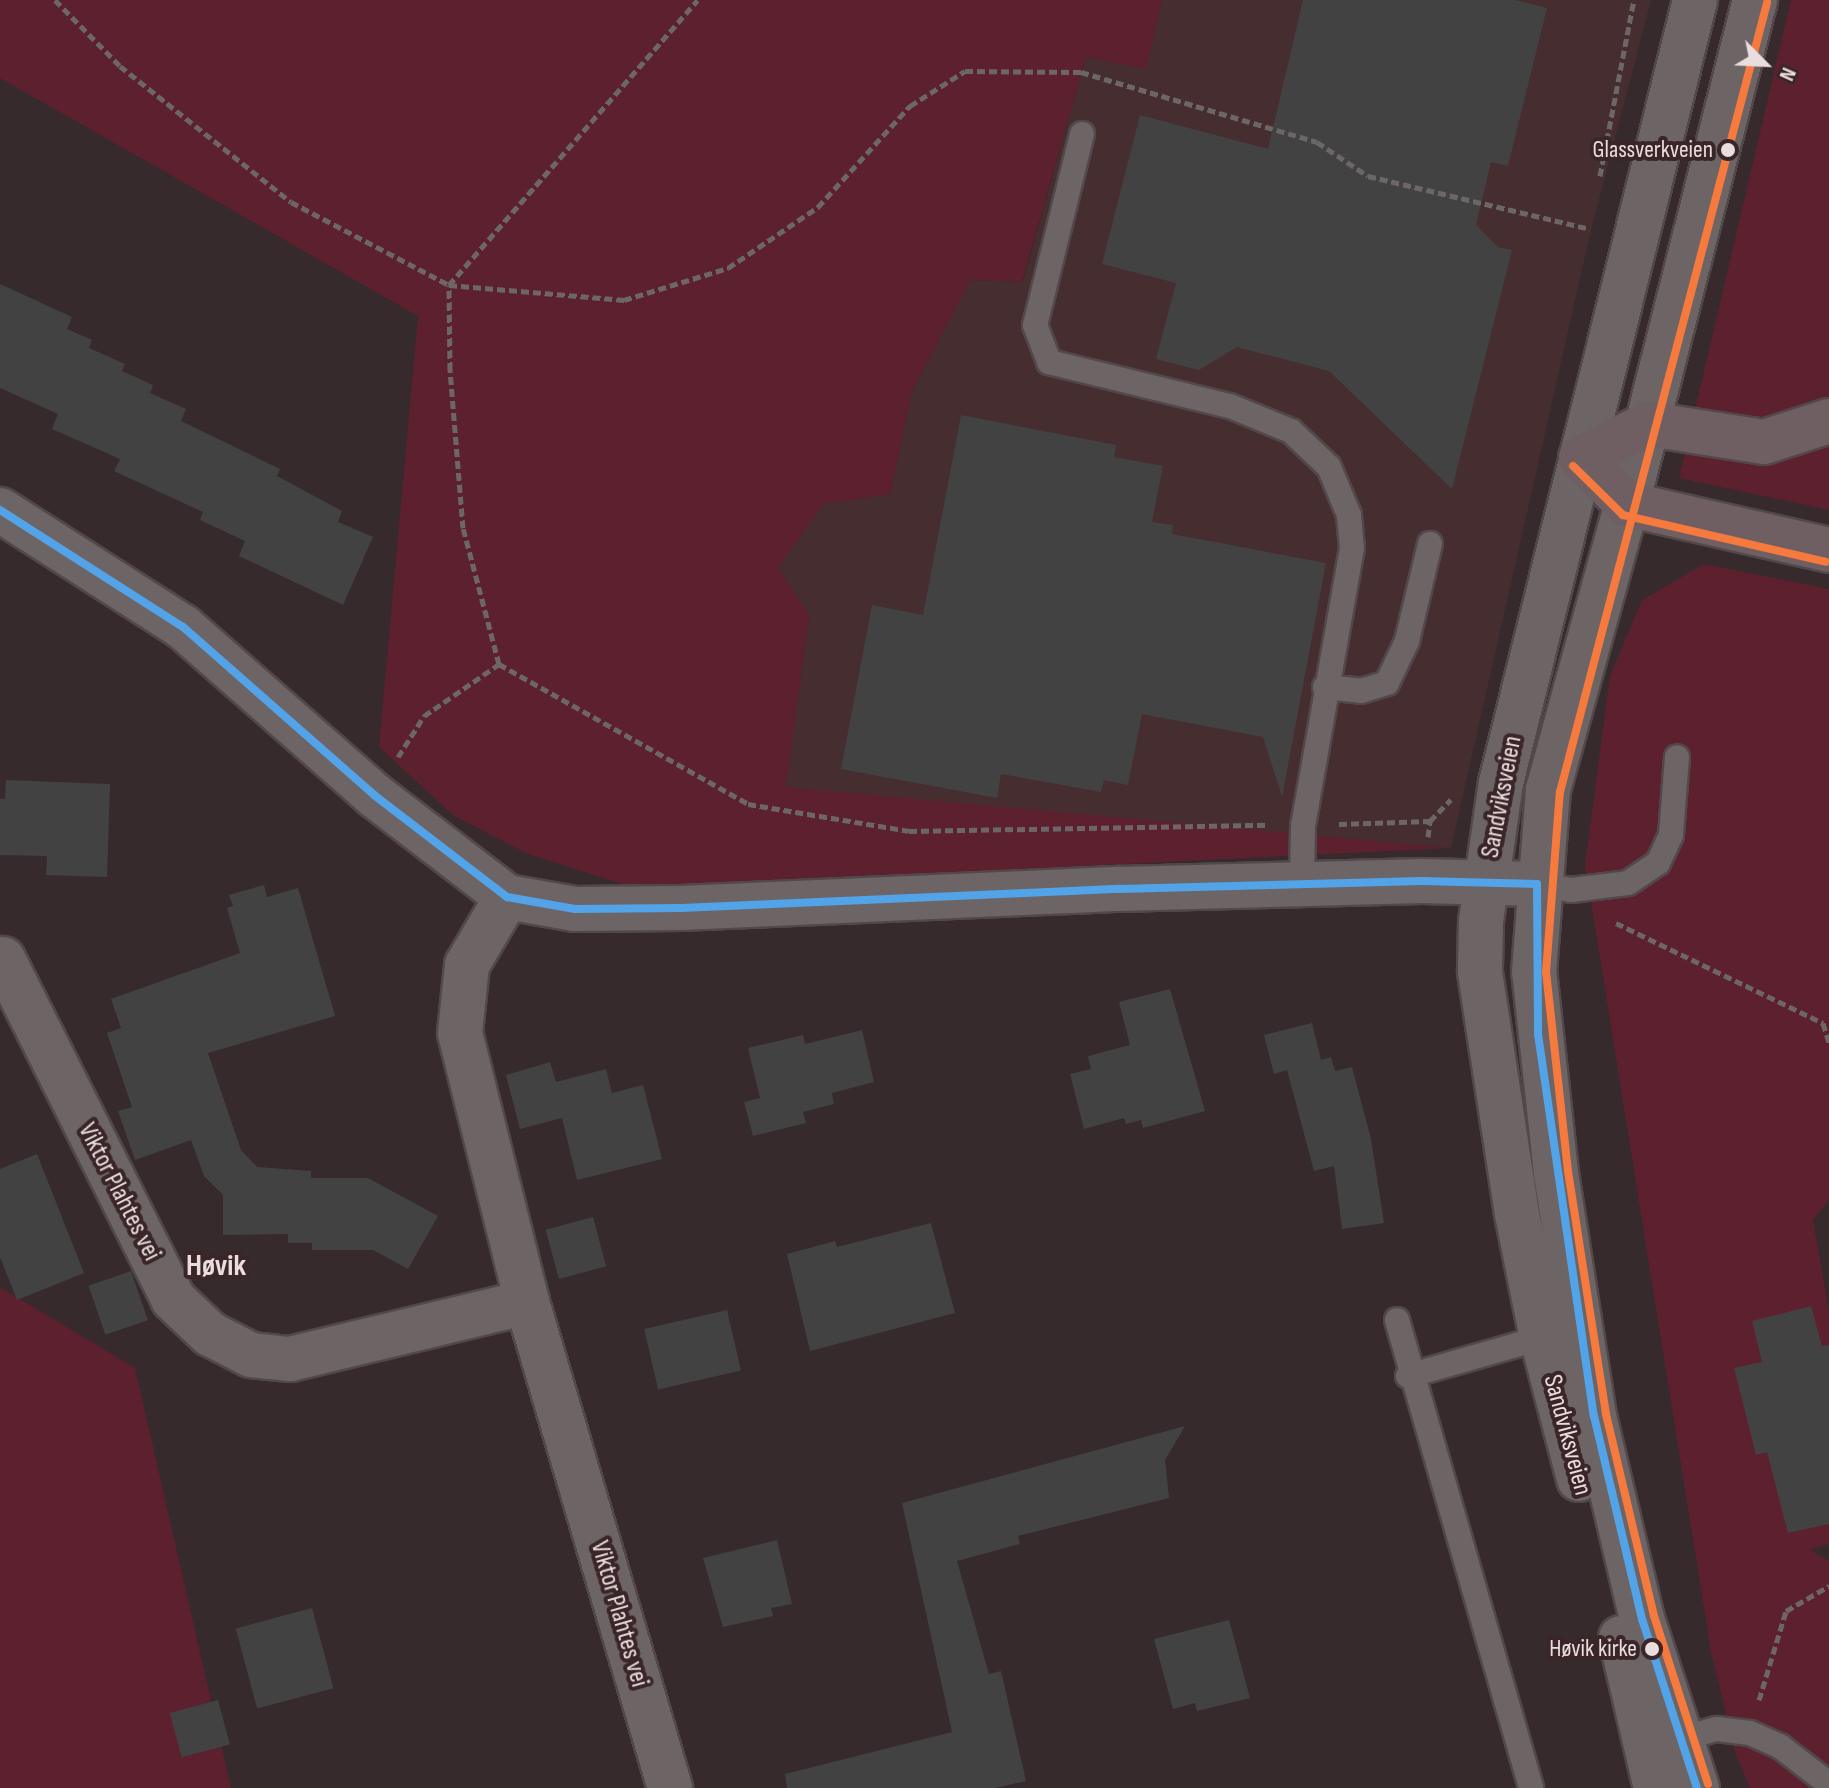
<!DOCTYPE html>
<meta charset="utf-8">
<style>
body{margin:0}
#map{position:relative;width:1829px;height:1788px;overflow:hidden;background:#362a2c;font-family:"Sofia Sans Condensed",sans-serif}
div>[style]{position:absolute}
.built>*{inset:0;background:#462d30}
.green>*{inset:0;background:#5d202f}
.building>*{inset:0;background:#424243;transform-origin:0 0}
.path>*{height:5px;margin-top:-2.5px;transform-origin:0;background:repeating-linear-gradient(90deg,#6d6667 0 8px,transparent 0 12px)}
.roads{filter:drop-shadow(2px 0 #52484a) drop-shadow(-2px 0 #52484a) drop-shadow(0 2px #52484a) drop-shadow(0 -2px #52484a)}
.lane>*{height:24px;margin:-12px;padding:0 12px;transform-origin:12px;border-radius:12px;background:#6d6465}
.street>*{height:44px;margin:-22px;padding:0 22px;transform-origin:22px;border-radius:22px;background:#6d6465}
.secondary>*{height:44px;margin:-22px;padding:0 22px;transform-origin:22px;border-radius:22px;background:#6d6465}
.highway>*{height:44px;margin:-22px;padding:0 22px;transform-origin:22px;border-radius:22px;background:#6f5f62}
.bus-1>*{height:8px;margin:-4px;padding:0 4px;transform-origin:4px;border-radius:4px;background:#53a3e8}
.bus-2>*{height:8px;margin:-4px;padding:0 4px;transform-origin:4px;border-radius:4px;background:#f6793e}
.dots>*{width:22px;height:22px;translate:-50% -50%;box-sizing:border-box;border:4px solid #3a2629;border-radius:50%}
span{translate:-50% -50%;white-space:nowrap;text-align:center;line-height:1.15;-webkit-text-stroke:8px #3a2629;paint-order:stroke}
.bus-label{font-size:24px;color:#eaddde}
.right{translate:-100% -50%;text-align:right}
.street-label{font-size:26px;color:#eaddde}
.quarter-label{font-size:30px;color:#eaddde;font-weight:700}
.north{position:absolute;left:1725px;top:24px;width:80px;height:80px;-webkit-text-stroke:6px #3a2629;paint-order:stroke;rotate:114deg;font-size:22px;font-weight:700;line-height:32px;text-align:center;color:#eaddde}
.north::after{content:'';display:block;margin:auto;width:28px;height:36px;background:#eaddde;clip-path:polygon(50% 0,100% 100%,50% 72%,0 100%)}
</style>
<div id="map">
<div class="built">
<i style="clip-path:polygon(1162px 0,1651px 0,1591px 230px,1451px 848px,785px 788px,809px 616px,777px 567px,824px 504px,890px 494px,912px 391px,971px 280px,1023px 282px,1086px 57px,1146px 68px)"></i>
</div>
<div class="green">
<i style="clip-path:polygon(0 0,1162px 0,1146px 69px,1086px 57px,1022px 282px,971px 280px,912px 391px,890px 494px,824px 504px,778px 567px,809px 615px,786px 787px,1451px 848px,635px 888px,528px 854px,454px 816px,379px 747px,418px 316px,0 78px)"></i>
<i style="clip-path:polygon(1791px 0,1829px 0,1829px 510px,1679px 478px)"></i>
<i style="clip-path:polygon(1704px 564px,1829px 589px,1829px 1200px,1813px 1220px,1829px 1311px,1829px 1544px,1810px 1550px,1829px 1561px,1829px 1788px,1750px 1788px,1736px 1754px,1711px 1652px,1585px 864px,1610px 676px,1642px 600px)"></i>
<i style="clip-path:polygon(0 1287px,135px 1368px,231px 1788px,0 1788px)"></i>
</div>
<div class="building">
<i style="clip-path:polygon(1303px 0,1515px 0,1547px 8px,1508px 166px,1491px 162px,1476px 225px,1498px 247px,1512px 250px,1452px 489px,1329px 371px,1237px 347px,1199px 370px,1156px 359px,1176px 283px,1102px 264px,1140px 115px,1268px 149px)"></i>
<i style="clip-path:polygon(0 284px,72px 317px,67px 329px,92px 340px,89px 348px,125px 364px,122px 371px,153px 385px,150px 393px,186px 409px,181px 421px,280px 469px,277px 476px,342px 511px,338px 522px,373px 537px,343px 605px,239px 556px,245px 541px,200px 520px,203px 512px,114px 471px,120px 459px,52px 429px,58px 414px,0 388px)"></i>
<i style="clip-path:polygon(961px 415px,1116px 445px,1114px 457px,1163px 466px,1152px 522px,1173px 525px,1172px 534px,1326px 563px,1282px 797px,1263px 737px,1142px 714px,1128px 785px,1104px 780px,1101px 792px,1001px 774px,997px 798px,841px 769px,872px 605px,923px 615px)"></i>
<i style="clip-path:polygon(6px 780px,110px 784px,107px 877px,46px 875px,47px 856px,0 855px,0 799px,5px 799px)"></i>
<i style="clip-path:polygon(264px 885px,267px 897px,298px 888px,335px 1016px,208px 1053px,241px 1150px,257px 1167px,311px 1171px,311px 1178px,368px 1178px,438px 1216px,408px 1269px,373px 1250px,312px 1250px,312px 1243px,288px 1243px,288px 1234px,223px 1235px,223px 1195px,204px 1176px,191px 1140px,135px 1160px,118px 1111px,132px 1107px,107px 1033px,121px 1028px,111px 999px,240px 953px,227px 908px,233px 906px,229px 895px)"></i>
<i style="clip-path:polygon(1170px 989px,1205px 1111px,1143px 1128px,1141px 1120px,1126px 1124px,1124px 1118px,1084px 1129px,1070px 1074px,1091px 1069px,1088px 1056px,1130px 1045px,1119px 1002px)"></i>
<i style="clip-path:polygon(1312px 1023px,1321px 1060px,1331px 1057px,1335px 1071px,1352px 1067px,1371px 1139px,1384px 1223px,1342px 1229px,1334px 1166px,1314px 1171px,1287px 1070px,1274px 1074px,1264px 1035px)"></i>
<i style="clip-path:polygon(862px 1030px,874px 1082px,832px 1093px,834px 1104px,803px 1112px,806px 1123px,753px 1136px,744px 1102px,760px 1098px,748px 1048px,803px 1035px,805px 1044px)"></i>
<i style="clip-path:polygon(550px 1062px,556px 1082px,606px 1069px,612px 1093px,643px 1085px,662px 1159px,577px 1180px,562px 1118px,520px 1129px,506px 1075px)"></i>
<i style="clip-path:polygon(37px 1154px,84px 1273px,17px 1300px,0 1257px,0 1169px)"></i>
<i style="left:593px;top:1217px;width:51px;height:49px;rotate:75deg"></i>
<i style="clip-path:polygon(931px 1223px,955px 1313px,810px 1351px,787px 1254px,835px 1241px,837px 1247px)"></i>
<i style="left:131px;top:1271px;width:52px;height:45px;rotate:71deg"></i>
<i style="clip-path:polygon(1811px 1306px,1822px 1346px,1829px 1345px,1829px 1524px,1788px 1533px,1767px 1452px,1756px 1455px,1734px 1368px,1762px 1362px,1752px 1321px)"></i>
<i style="left:727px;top:1310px;width:62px;height:85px;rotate:77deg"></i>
<i style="clip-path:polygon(1185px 1426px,1165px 1460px,1169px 1498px,1018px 1536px,1020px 1544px,957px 1561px,989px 1674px,1001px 1671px,1026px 1781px,995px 1788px,787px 1788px,785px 1774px,952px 1732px,902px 1503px)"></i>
<i style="clip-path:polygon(777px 1540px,792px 1604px,771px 1608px,773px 1616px,723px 1627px,703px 1558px)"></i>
<i style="left:312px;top:1608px;width:83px;height:79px;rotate:75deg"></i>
<i style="clip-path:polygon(1229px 1620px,1250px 1698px,1197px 1711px,1195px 1703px,1173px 1709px,1154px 1639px)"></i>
<i style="left:218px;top:1700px;width:46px;height:50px;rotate:75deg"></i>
</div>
<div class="path">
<i style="left:55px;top:0;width:93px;rotate:45.4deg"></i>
<i style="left:120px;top:66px;width:218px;rotate:38.5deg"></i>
<i style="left:291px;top:202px;width:178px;rotate:27.7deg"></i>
<i style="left:449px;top:285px;width:176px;rotate:4.9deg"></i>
<i style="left:624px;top:300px;width:109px;rotate:-17.1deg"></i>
<i style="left:728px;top:268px;width:109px;rotate:-34.1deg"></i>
<i style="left:818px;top:207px;width:137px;rotate:-47.7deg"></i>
<i style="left:910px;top:106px;width:65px;rotate:-32.5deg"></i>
<i style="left:965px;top:71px;width:116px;rotate:0.5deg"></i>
<i style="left:1081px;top:72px;width:246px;rotate:16.5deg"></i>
<i style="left:1317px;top:142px;width:61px;rotate:33.7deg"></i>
<i style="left:1368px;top:176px;width:228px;rotate:13.4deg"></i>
<i style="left:1600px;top:176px;width:179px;rotate:-79.1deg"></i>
<i style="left:499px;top:664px;width:286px;rotate:29.3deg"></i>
<i style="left:748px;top:804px;width:163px;rotate:9.5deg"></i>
<i style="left:909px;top:831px;width:360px;rotate:-1deg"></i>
<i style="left:398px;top:757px;width:49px;rotate:-57.6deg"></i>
<i style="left:424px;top:716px;width:91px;rotate:-34.7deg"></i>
<i style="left:499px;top:664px;width:141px;rotate:-104.8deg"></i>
<i style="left:463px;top:528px;width:159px;rotate:-94.7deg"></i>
<i style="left:450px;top:370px;width:85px;rotate:-90.7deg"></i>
<i style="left:449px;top:285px;width:378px;rotate:-48.9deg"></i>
<i style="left:1339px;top:824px;width:91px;rotate:-1.9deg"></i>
<i style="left:1428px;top:837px;width:16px;rotate:-83deg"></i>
<i style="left:1430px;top:821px;width:30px;rotate:-46deg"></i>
<i style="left:1616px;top:923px;width:230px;rotate:25.8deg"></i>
<i style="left:1823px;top:1023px;width:21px;rotate:73deg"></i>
<i style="left:1759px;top:1700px;width:93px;rotate:-73.1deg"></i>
<i style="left:1786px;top:1611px;width:50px;rotate:-30.2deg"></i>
</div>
<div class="roads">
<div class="lane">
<i style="left:1082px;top:134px;width:197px;rotate:103.8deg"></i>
<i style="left:1035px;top:325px;width:40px;rotate:69deg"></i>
<i style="left:1049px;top:362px;width:186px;rotate:13.7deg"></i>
<i style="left:1230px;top:406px;width:66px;rotate:22.3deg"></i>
<i style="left:1291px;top:431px;width:52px;rotate:43.5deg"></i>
<i style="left:1329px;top:467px;width:52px;rotate:67.4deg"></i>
<i style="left:1349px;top:515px;width:33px;rotate:85deg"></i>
<i style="left:1352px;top:548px;width:281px;rotate:100deg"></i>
<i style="left:1303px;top:825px;width:59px;rotate:91deg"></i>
<i style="left:1325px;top:687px;width:36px;rotate:6deg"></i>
<i style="left:1361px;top:691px;width:27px;rotate:-17deg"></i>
<i style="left:1387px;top:683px;width:47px;rotate:-64.5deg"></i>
<i style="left:1407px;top:641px;width:100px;rotate:-76.7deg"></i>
<i style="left:1537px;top:884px;width:35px;rotate:10deg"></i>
<i style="left:1571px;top:890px;width:57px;rotate:-7deg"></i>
<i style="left:1628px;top:883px;width:36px;rotate:-34deg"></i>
<i style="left:1658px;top:863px;width:31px;rotate:-65deg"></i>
<i style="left:1671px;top:835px;width:78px;rotate:-85.6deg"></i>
<i style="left:1397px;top:1320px;width:487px;rotate:74deg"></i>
<i style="left:1408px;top:1376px;width:149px;rotate:-16deg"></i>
<i style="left:1681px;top:1739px;width:37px;rotate:-16deg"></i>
<i style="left:1717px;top:1729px;width:33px;rotate:7deg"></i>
<i style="left:1750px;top:1733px;width:34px;rotate:24deg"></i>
<i style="left:1781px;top:1747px;width:61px;rotate:37.6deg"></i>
</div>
<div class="street">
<i style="left:0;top:510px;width:217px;rotate:32.6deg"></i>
<i style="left:183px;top:627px;width:254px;rotate:41.3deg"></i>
<i style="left:374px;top:795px;width:168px;rotate:37.5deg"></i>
<i style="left:507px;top:897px;width:69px;rotate:10deg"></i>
<i style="left:575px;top:909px;width:106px;rotate:-0.5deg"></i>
<i style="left:681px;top:908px;width:439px;rotate:-2.5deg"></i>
<i style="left:1120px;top:889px;width:302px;rotate:-1.5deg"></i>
<i style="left:1422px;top:881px;width:115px;rotate:1.5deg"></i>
<i style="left:507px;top:897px;width:79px;rotate:120.5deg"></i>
<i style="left:467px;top:965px;width:68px;rotate:95.9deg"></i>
<i style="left:460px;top:1033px;width:277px;rotate:76deg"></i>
<i style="left:527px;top:1302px;width:507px;rotate:73.6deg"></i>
<i style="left:3px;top:959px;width:380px;rotate:63.4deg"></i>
<i style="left:173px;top:1299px;width:51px;rotate:43.4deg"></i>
<i style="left:210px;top:1334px;width:46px;rotate:27.1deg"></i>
<i style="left:251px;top:1355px;width:39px;rotate:6deg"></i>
<i style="left:290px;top:1359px;width:244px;rotate:-13.5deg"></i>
</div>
<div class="secondary">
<i style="left:1579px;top:1479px;width:146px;rotate:-104.7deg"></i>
<i style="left:1542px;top:1338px;width:126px;rotate:-101.4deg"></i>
<i style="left:1517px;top:1214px;width:246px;rotate:-98.7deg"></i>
<i style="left:1480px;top:971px;width:50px;rotate:-88.9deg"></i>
<i style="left:1481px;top:921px;width:139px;rotate:-81.8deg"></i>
<i style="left:1501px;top:783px;width:807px;rotate:-76.08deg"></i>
<i style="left:1621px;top:1638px;width:154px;rotate:76.9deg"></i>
<i style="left:1697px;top:1788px;width:178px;rotate:-108deg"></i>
<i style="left:1642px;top:1619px;width:209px;rotate:-103.3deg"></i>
<i style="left:1594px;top:1416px;width:246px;rotate:-98.9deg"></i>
<i style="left:1556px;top:1173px;width:202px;rotate:-96.2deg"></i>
<i style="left:1534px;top:972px;width:183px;rotate:-85.6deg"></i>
<i style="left:1548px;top:790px;width:297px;rotate:-74.6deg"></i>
<i style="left:1627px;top:504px;width:520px;rotate:-75.75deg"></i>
</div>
<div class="highway">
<i style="left:1829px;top:421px;width:68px;rotate:162.1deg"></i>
<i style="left:1764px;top:442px;width:117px;rotate:-171.2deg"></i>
<i style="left:1648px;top:424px;width:75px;rotate:153.1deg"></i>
<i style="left:1581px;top:458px;width:65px;rotate:45deg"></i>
<i style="left:1627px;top:504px;width:207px;rotate:12.8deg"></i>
</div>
</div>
<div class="bus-1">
<i style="left:0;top:510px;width:217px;rotate:32.6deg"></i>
<i style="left:183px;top:627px;width:254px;rotate:41.3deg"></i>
<i style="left:374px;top:795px;width:168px;rotate:37.5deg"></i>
<i style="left:507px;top:897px;width:69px;rotate:10deg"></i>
<i style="left:575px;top:909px;width:106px;rotate:-0.5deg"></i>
<i style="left:681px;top:908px;width:439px;rotate:-2.5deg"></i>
<i style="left:1120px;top:889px;width:302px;rotate:-1.5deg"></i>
<i style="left:1422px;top:881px;width:115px;rotate:1.5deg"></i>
<i style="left:1537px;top:884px;width:150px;rotate:89.6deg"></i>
<i style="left:1538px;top:1034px;width:386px;rotate:81.7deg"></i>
<i style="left:1594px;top:1416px;width:209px;rotate:76.7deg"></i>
<i style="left:1642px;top:1619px;width:178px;rotate:72deg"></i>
</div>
<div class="bus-2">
<i style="left:1573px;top:466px;width:70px;rotate:44.4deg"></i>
<i style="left:1623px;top:515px;width:208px;rotate:13deg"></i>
<i style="left:1708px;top:1784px;width:176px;rotate:-107.8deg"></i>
<i style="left:1654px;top:1616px;width:208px;rotate:-103.4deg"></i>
<i style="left:1606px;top:1414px;width:246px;rotate:-98.9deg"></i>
<i style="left:1568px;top:1171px;width:200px;rotate:-96.3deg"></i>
<i style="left:1546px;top:972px;width:181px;rotate:-85.6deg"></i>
<i style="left:1560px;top:792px;width:816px;rotate:-75.3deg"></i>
</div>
<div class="dots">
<i style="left:1728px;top:150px;background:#eaddde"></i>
<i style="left:1652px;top:1649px;background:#eaddde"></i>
</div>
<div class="bus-label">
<span class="right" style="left:1713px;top:150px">Glassverkveien</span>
<span class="right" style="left:1637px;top:1649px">Høvik kirke</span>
</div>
<div class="street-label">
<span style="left:1502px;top:797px;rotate:-79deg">Sandviksveien</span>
<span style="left:119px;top:1192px;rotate:63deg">Viktor Plahtes vei</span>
<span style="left:1567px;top:1435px;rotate:75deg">Sandviksveien</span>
<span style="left:619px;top:1614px;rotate:74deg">Viktor Plahtes vei</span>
</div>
<div class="quarter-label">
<span style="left:216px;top:1266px">Høvik</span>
</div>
<div class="north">N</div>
</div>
